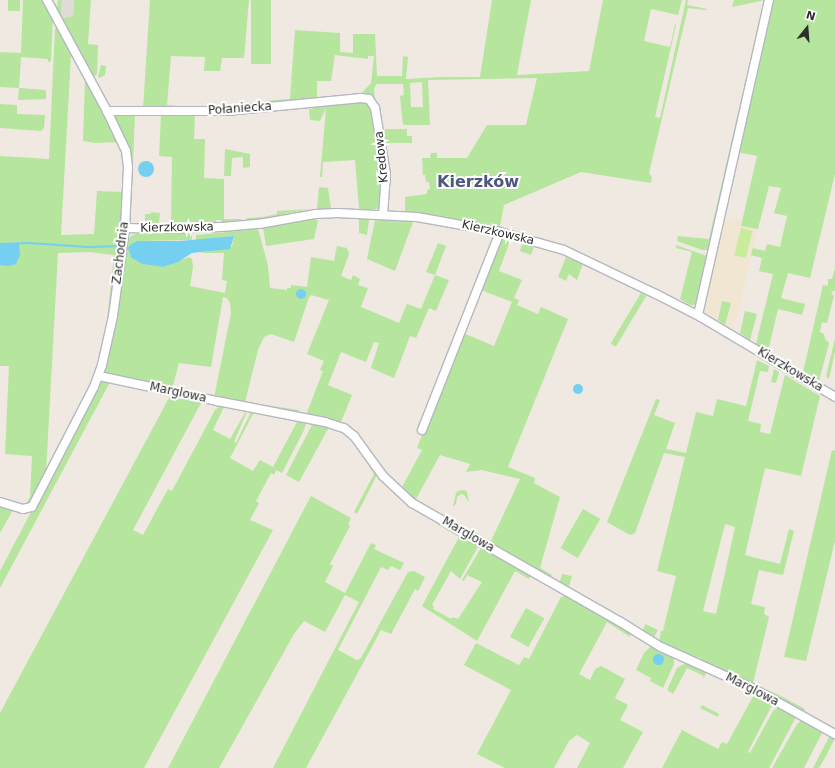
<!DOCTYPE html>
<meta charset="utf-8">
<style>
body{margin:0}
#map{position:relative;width:835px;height:768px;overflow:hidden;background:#efe9e1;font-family:"DejaVu Sans",sans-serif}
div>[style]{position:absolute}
.education>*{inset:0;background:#f0e6d1}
.green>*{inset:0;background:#b6e59e;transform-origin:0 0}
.pitch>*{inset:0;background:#c9ec9a;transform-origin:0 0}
.plaza>*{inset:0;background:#dfdcd8}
.water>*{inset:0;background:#75cff0}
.round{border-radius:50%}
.stream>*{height:2px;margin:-1px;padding:0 1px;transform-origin:1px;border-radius:1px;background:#75cff0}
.roads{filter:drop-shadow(1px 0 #b4b7c1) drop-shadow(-1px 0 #b4b7c1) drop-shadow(0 1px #b4b7c1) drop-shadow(0 -1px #b4b7c1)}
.minor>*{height:8px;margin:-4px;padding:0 4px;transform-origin:4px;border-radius:4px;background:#fff}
span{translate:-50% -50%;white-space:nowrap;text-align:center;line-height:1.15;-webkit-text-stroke:4px #fff;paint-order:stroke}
.street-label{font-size:12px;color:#2e2e2e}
.district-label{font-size:16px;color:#4d5680;font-weight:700}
.north{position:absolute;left:787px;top:8px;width:40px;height:40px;-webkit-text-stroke:3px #fff;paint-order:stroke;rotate:17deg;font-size:11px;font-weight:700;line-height:16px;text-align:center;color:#2e2e2e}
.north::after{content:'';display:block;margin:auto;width:14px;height:18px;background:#2e2e2e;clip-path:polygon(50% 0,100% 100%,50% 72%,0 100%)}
</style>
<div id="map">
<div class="education">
<i style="clip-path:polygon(722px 217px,741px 221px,740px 225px,758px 229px,734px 329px,705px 313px,702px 302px)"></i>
</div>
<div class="green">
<i style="left:8px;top:0;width:12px;height:11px"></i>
<i style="clip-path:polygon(23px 0,44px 0,53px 15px,51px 61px,48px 62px,48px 59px,21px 57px,19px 88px,46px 90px,46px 99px,18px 100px,19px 88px,0 87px,0 52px,21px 53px)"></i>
<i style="clip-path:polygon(49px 0,53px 0,57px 7px,58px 0,62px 0,61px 16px,59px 17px)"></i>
<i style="clip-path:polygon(74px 0,91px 0,88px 44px,98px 45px,97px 74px,92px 78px,61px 18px,73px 16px)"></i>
<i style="clip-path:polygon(150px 0,249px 0,244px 58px,222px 58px,220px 71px,204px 71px,205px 57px,171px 56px,167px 105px,179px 106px,178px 109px,143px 109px)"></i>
<i style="left:251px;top:0;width:20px;height:64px"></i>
<i style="clip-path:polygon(evenodd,492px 0,531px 0,517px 75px,589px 71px,603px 0,682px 0,678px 15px,651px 9px,644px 41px,670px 47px,675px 24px,676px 25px,655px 117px,660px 118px,686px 0,688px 0,687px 5px,707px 9px,706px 10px,688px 8px,649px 173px,652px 177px,651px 183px,581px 172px,504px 205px,500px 226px,405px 211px,405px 197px,427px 194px,427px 190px,430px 189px,429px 182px,426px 182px,425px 175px,423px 175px,422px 158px,430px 158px,431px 153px,437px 153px,437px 158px,467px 158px,487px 125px,526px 125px,537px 78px,428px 80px,430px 125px,403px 125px,400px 96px,404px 95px,403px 84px,377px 84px,374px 88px,375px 101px,371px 97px,360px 95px,371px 83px,374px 56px,368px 56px,368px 59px,335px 55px,331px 81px,317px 81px,317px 99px,264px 105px,264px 101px,290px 99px,295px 30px,340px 33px,340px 52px,353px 53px,353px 34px,375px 34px,377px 76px,402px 76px,403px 56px,408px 57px,406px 79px,442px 77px,480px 77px,492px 0,422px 82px,423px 107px,411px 107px,410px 83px,422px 82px)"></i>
<i style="clip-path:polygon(734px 0,765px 0,732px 7px)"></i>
<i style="clip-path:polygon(770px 0,835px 0,835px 174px,810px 278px,788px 273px,781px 298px,805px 304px,802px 315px,778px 309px,768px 351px,756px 344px,773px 274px,759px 271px,762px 258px,751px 255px,753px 248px,765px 251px,767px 244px,780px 247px,787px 216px,774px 213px,781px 188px,769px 186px,758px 229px,741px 226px,757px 156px,737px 152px)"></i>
<i style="clip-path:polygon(763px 10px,709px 250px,702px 250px,677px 241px,678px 236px,709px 239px,761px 13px)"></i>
<i style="clip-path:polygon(57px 27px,101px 106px,124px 158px,124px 160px,117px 142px,95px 143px,83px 141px,85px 79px,71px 55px,61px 235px,94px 234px,97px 191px,123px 192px,124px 172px,123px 168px,126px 171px,121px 233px,116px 281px,106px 330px,114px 255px,89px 252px,58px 253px,46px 473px,34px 498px,27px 505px,20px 507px,6px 502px,3px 497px,6px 501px,20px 506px,26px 504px,30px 497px,32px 456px,5px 454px,9px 366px,0 366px,0 156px,49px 159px,55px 29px)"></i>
<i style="clip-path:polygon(101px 65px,106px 66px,105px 75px,100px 78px,98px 77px)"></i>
<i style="clip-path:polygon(358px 100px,368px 102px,372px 107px,382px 167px,383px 189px,381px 209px,359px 209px,355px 160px,323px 162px,322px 177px,320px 177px,326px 108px,320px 121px,310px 120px,309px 109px,326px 106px,327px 104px)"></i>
<i style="clip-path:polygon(0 104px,17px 105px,17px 114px,45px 115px,44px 128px,41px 131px,0 128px)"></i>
<i style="clip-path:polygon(114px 114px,135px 114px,131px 212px,128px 212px,130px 160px,114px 116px)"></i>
<i style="clip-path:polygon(161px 116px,195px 116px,194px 139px,205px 139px,204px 178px,224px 179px,224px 219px,241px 219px,241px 221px,221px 223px,221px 220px,216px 220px,216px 223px,162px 225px,171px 223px,172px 157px,159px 156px)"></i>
<i style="clip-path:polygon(383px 129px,407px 129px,407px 136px,412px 136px,412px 143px,386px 143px,383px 141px,381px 130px)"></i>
<i style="clip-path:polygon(225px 149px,250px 154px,250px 167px,243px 168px,243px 157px,232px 158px,231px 176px,224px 176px)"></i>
<i style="clip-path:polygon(319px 187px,328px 188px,331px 209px,317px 209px)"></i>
<i style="clip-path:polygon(310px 209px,263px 218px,247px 220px,247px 218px,263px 217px,277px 214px,277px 211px)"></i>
<i style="clip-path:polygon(151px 212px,160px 213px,159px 223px,145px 223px,145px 214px,151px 214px)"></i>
<i style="clip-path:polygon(312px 219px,318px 220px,314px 239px,266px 246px,263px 228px)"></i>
<i style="clip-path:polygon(359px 219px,369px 220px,367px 235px,359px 233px)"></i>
<i style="clip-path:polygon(375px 220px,413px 222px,395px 271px,367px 259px)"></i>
<i style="clip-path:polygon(258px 229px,268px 265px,270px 288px,287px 290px,287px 288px,291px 288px,291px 285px,307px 287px,311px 257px,334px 261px,337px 246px,347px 248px,349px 254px,341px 276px,351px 280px,353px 275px,360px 279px,358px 285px,368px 288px,361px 307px,399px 323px,407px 304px,421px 309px,435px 275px,426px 272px,438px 243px,446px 246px,435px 275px,449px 280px,436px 311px,429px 308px,416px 338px,410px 336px,394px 378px,371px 368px,379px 343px,374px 342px,366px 362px,341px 352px,328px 385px,352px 395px,341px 422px,306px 415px,323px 371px,320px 370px,324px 361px,307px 354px,329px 300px,311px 295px,309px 297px,294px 342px,271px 334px,264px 337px,258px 350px,245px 402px,299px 410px,296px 414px,214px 398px,231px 313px,230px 303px,227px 298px,223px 297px,211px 367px,179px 363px,172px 389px,103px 372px,127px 240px,131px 236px,136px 234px,192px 234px,192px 240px,137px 241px,133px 243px,142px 264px,163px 267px,189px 257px,192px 259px,193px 267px,190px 286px,225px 293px,227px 281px,222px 280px,224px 253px,200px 253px,232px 246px,234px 236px,196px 240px,196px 235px)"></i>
<i style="clip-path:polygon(501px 239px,510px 241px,499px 271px,522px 280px,514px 298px,519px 300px,517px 305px,538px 314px,541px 307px,568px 319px,508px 467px,535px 478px,534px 483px,560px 497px,540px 568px,552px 575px,549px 579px,473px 536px,475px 532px,491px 541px,520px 479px,482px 470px,466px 472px,470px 464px,440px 455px,416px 499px,420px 502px,418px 504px,401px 489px,422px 450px,417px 448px,463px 333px,494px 346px,512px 302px,481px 290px)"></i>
<i style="clip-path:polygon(522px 244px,534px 247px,531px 255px,520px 251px)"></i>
<i style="clip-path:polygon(676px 245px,707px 256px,698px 302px,694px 305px,690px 305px,680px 299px,692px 252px,676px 248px)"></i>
<i style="clip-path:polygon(566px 257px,583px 264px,577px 280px,569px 274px,566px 281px,558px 277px)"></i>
<i style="clip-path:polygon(835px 268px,835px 290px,831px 293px,834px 296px,827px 323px,822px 322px,820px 332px,824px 334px,825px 339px,829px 343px,819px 381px,803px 372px,823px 285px,828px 286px,828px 279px,832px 279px)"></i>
<i style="left:641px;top:293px;width:6px;height:59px;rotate:31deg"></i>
<i style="clip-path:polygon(722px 301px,731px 303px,725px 325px,718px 320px)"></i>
<i style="clip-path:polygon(745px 311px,757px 314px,750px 340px,740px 333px)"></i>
<i style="clip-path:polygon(835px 339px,835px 351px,829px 379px,826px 376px)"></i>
<i style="clip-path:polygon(evenodd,757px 360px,769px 366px,768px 372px,760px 371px,748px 421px,761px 424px,760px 432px,770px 434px,785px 375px,820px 396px,801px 476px,765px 468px,745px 555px,780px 564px,789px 529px,794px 531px,783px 575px,759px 570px,751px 604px,765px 607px,764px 614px,769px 617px,753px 683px,751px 684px,701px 661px,701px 658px,697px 657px,695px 661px,659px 644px,661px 631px,663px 631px,676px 576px,657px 571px,685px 457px,664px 453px,635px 533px,630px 535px,607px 522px,656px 399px,660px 400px,654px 415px,675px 423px,666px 449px,686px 453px,696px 412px,713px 416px,717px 399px,746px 406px,757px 360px,725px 524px,735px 527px,716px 614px,703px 611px,725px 524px)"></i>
<i style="clip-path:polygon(774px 369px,779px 372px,776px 383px,771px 382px)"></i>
<i style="clip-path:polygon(103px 381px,110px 382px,0 588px,0 571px,99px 383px)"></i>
<i style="clip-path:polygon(170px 396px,201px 403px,133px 530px,143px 535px,168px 489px,172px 491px,215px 410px,220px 406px,224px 407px,213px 430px,230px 439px,246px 411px,247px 411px,234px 442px,236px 443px,251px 412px,254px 412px,230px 458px,253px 471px,260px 460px,273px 467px,297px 422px,297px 418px,306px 423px,304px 430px,282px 473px,276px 470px,274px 475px,271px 473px,256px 501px,259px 503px,250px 520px,273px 530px,144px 768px,0 768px,0 713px)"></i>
<i style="clip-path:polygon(313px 423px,334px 427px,344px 433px,329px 427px,299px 482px,286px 475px)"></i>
<i style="clip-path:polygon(357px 446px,377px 475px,357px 514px,354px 512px,374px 474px)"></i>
<i style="clip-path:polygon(832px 450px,835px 451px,835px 541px,806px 661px,784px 657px)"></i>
<i style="clip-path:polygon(464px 490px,467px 492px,469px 502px,464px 495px,461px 494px,457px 497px,456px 504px,453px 507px,456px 493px,458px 491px)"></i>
<i style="clip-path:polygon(311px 496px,351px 518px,348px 524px,350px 526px,330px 564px,333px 566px,325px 582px,345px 593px,371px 543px,376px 545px,374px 549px,404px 563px,400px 570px,391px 566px,388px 570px,381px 567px,338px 650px,357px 660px,361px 658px,408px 572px,414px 571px,425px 577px,418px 591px,415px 589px,391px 634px,381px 630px,306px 768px,273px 768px,359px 602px,345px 595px,325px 632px,304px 621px,294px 634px,219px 768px,168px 768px)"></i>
<i style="clip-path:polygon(0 504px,13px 510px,0 533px)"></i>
<i style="left:583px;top:509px;width:20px;height:45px;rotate:30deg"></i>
<i style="clip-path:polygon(439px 523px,479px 545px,460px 579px,451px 571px,432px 605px,434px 607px,433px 609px,451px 619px,452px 617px,458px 619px,482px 582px,467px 575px,464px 581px,462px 580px,482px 546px,532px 574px,529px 579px,515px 571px,477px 641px,422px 606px,459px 537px,437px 524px)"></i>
<i style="clip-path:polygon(562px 574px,572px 576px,568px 589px,559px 584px)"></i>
<i style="clip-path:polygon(567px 595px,632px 631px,630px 637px,607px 622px,579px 674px,590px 680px,595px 669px,601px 666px,625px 679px,615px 698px,628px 705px,620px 720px,643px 732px,623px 768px,577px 768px,590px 743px,577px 735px,569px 741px,554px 768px,505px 768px,477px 754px,511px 690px,464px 665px,476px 643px,519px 665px,524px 657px,529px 659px,561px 597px)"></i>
<i style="left:526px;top:608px;width:21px;height:33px;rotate:29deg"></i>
<i style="clip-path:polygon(645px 624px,658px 630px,653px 639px,643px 632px)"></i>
<i style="clip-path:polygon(652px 645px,669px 654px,674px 659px,674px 664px,663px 688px,650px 681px,651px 678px,636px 670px,644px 653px)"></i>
<i style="clip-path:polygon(686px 663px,707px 671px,704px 678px,702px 675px,687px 668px,673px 694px,667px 690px,677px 668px)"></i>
<i style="clip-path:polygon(757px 686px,775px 693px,805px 709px,802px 714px,757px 688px)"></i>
<i style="clip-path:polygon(755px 693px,773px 703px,748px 752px,750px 753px,773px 711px,777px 708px,779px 707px,796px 717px,769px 768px,662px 768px,682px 730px,718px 749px,722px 742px,727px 744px)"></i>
<i style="clip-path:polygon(702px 705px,719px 714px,718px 717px,700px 708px)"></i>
<i style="clip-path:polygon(802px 720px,823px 731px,804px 768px,772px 768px,797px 724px)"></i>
<i style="clip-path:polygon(830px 735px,835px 738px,826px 756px,819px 768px,813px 768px)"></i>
</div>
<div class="pitch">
<i style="left:741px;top:228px;width:12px;height:28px;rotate:14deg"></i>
</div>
<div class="plaza">
<i style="clip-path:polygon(62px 0,74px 0,73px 16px,61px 18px)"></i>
</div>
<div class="water">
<i class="round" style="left:138px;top:161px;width:16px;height:16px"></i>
<i style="clip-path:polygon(234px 236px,230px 249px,192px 253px,178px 262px,163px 267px,142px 264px,131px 257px,129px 248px,130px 245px,137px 241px,180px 241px)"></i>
<i style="clip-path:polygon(0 244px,19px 244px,20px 255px,16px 264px,9px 266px,0 265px)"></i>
<i class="round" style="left:296px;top:289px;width:10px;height:10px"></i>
<i class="round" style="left:573px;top:384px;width:10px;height:10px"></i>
<i class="round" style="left:652.5px;top:653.5px;width:11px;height:11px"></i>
</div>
<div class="stream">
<i style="left:0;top:244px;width:28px;rotate:-2deg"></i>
<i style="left:28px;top:243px;width:60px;rotate:3.8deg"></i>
<i style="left:88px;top:247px;width:32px;rotate:-2deg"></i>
<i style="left:126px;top:247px;width:3px;rotate:18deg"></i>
<i style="left:129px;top:248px;width:11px;rotate:68deg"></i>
</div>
<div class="roads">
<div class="minor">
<i style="left:107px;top:111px;width:120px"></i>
<i style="left:227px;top:111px;width:135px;rotate:-5.5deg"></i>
<i style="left:361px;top:98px;width:8px;rotate:7deg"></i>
<i style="left:369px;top:99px;width:11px;rotate:56deg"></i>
<i style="left:375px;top:108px;width:67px;rotate:80.5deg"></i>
<i style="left:386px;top:174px;width:41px;rotate:94.2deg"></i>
<i style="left:125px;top:228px;width:41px;rotate:1.4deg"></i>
<i style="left:166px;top:229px;width:56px;rotate:-2deg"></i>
<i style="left:222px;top:227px;width:37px;rotate:-5deg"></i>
<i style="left:259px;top:224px;width:58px;rotate:-10deg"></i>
<i style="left:316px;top:214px;width:21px;rotate:-3deg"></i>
<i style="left:337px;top:213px;width:80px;rotate:2.9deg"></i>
<i style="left:417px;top:217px;width:84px;rotate:10.2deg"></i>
<i style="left:500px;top:232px;width:66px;rotate:15.7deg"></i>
<i style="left:564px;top:250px;width:102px;rotate:25.6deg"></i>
<i style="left:656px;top:294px;width:51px;rotate:27.1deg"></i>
<i style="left:701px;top:317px;width:156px;rotate:30.8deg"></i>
<i style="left:698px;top:315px;width:323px;rotate:-77.3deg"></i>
<i style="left:99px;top:376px;width:121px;rotate:12deg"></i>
<i style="left:217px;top:401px;width:110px;rotate:11deg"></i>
<i style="left:325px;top:422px;width:20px;rotate:18deg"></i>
<i style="left:344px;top:428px;width:13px;rotate:39deg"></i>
<i style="left:354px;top:436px;width:49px;rotate:54.1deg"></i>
<i style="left:383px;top:476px;width:40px;rotate:43deg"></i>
<i style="left:412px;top:503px;width:238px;rotate:29.7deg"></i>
<i style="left:619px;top:621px;width:49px;rotate:31.8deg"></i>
<i style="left:661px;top:647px;width:102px;rotate:24.3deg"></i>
<i style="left:754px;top:689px;width:93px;rotate:29.1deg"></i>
<i style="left:422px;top:430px;width:213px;rotate:-68.5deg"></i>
<i style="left:0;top:502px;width:24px;rotate:17deg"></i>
<i style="left:23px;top:509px;width:9px;rotate:-13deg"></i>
<i style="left:32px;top:507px;width:135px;rotate:-62.7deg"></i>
<i style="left:94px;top:387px;width:23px;rotate:-70deg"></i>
<i style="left:102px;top:365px;width:50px;rotate:-77.3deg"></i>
<i style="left:113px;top:316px;width:89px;rotate:-82.2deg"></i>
<i style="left:125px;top:228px;width:61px;rotate:-87.2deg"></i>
<i style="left:128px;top:167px;width:16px;rotate:-97deg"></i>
<i style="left:126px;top:151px;width:44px;rotate:-115.4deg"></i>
<i style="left:107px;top:111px;width:126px;rotate:-118.4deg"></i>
</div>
</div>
<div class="street-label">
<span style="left:240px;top:109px;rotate:-4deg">Połaniecka</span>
<span style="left:382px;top:157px;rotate:-96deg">Kredowa</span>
<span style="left:177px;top:228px;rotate:-1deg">Kierzkowska</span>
<span style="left:498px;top:233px;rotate:13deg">Kierzkowska</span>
<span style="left:121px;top:253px;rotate:-83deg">Zachodnia</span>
<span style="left:790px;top:370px;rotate:31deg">Kierzkowska</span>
<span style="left:178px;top:393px;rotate:12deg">Marglowa</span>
<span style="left:468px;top:535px;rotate:30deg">Marglowa</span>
<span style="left:752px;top:690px;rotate:27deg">Marglowa</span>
</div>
<div class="district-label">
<span style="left:478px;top:182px">Kierzków</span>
</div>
<div class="north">N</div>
</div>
